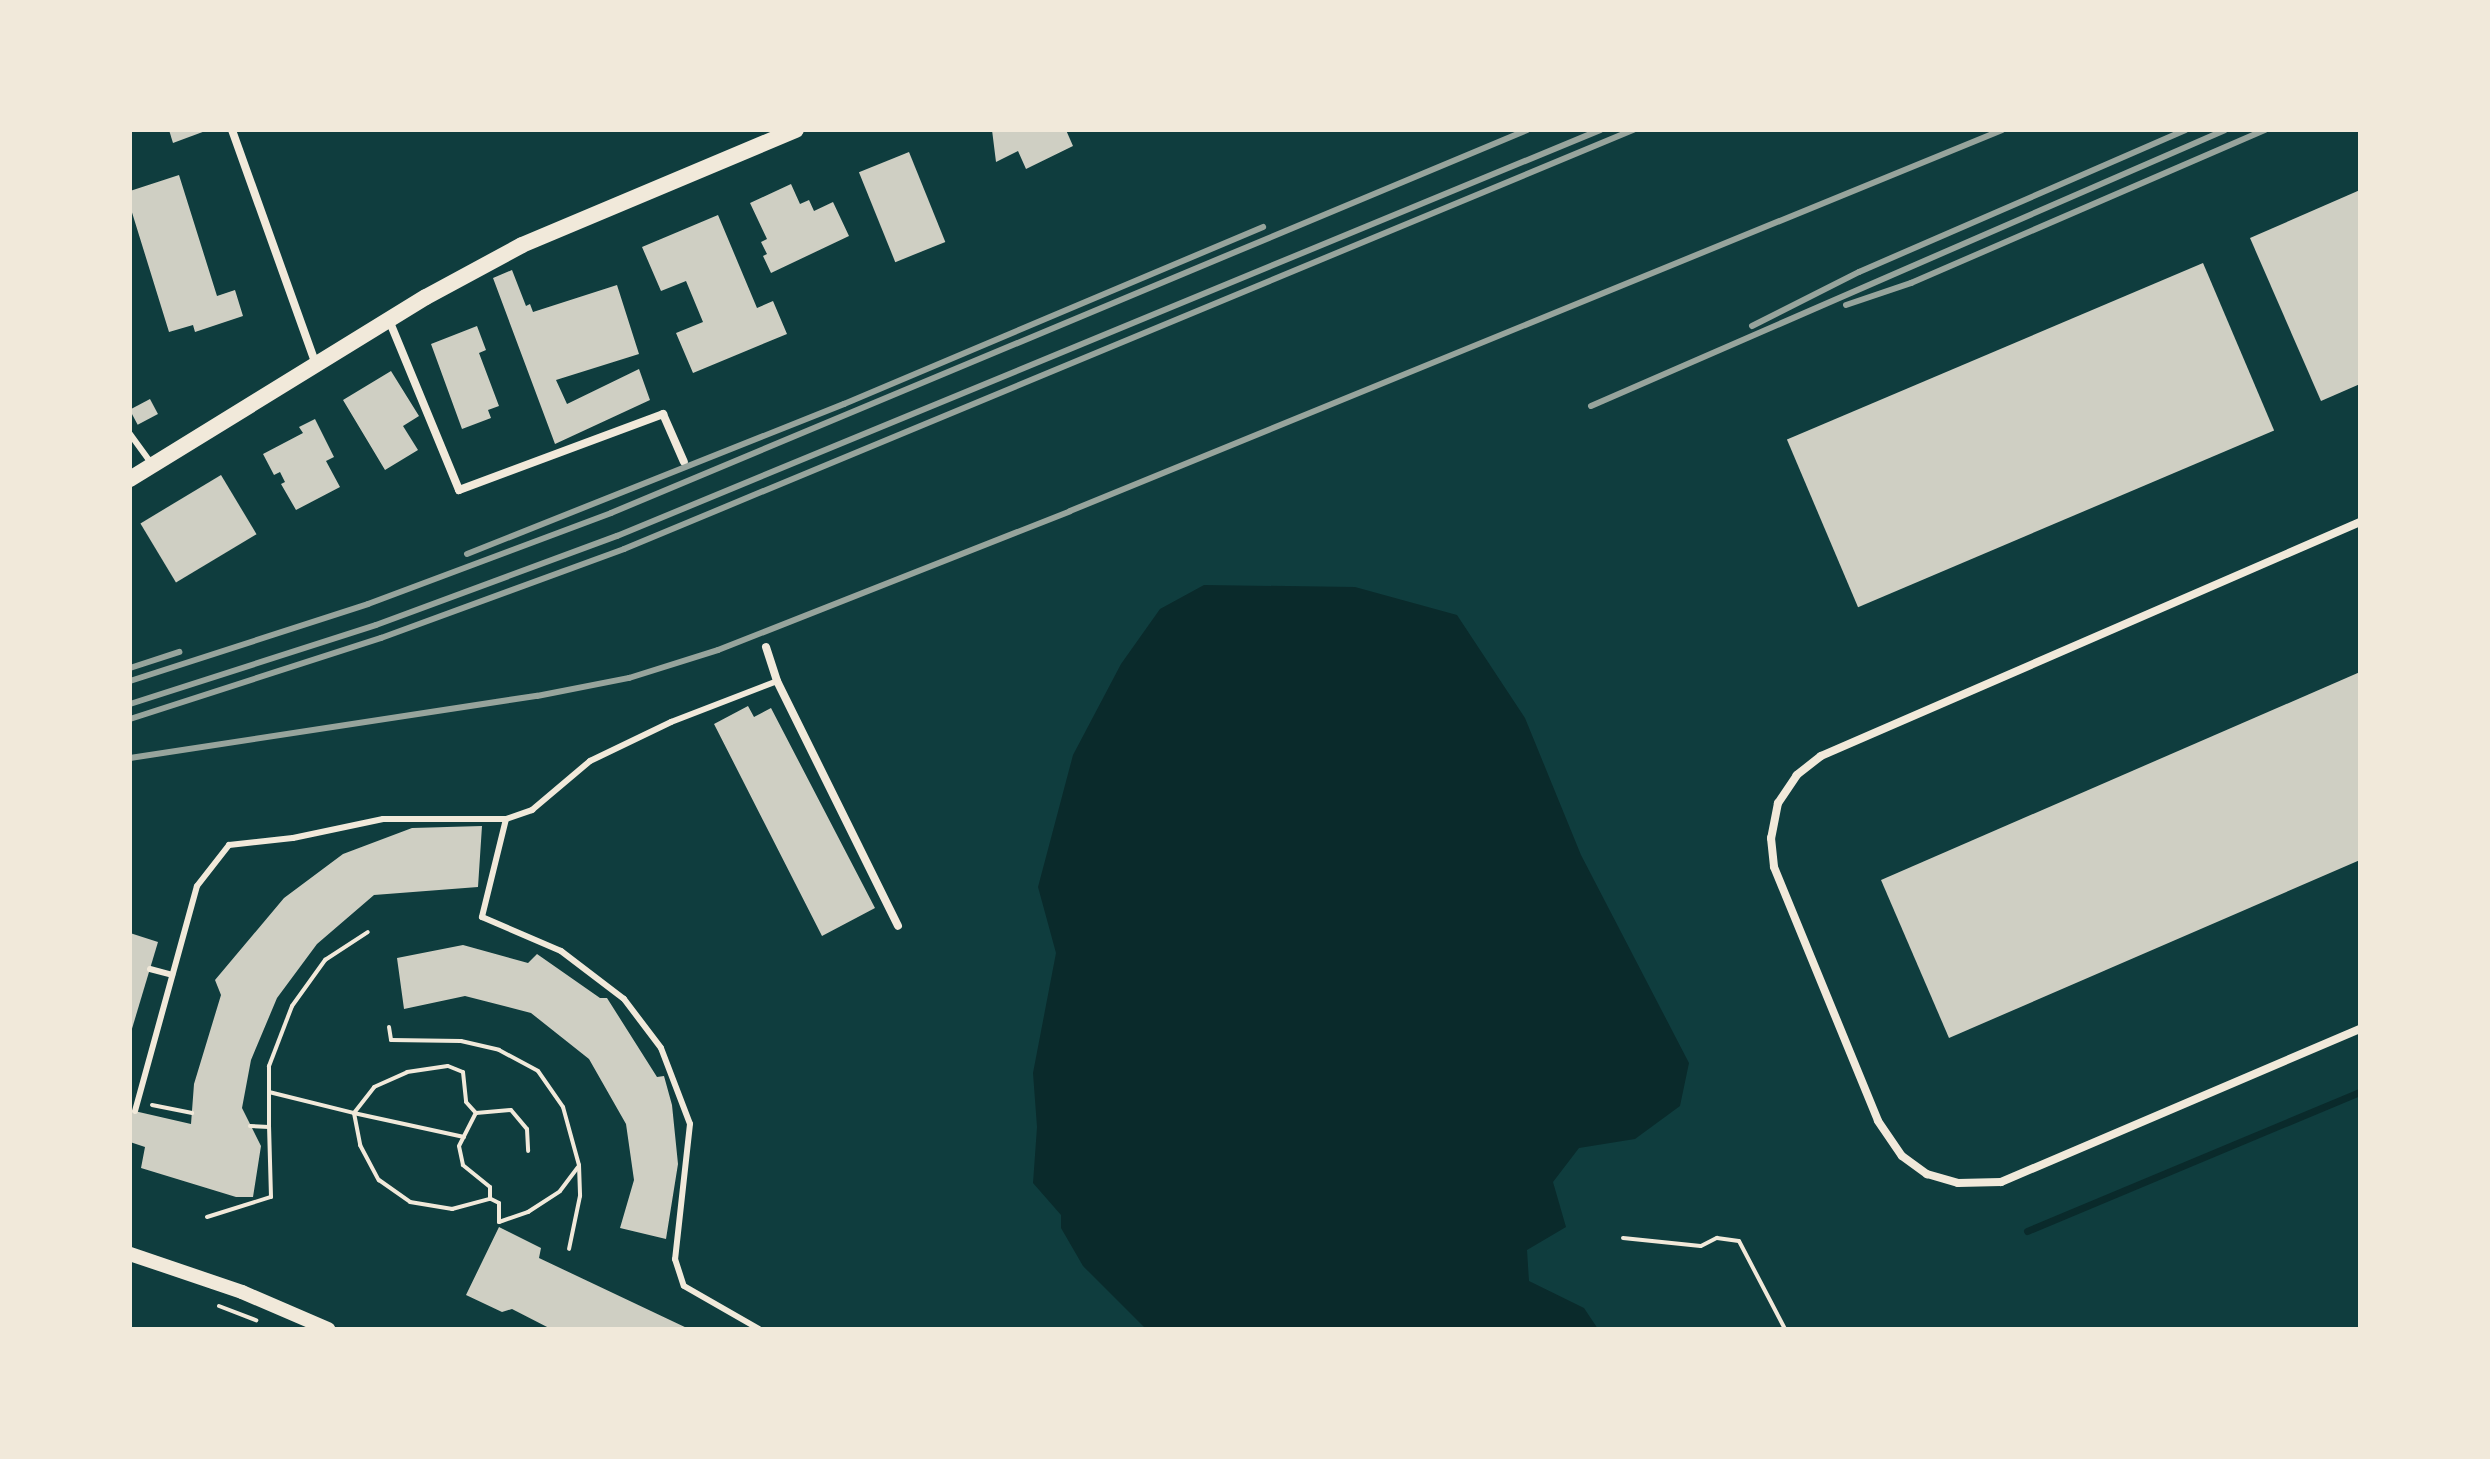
<!DOCTYPE html>
<style>
body{margin:0}
#map{position:relative;width:2490px;height:1459px;overflow:hidden;background:#0f3d3e;font-family:Arial,sans-serif}
div>[style]{position:absolute}
.water>*{inset:0;background:#0a2a2b}
.stream>*{height:7px;margin:-3.5px;padding:0 3.5px;transform-origin:3.5px;border-radius:3.5px;background:#0a2a2b}
.building>*{inset:0;background:#cfcfc3;transform-origin:0 0}
.path>*{height:4px;margin:-2px;padding:0 2px;transform-origin:2px;border-radius:2px;background:#f1e9da}
.service>*{height:6px;margin:-3px;padding:0 3px;transform-origin:3px;border-radius:3px;background:#f1e9da}
.minor>*{height:8px;margin:-4px;padding:0 4px;transform-origin:4px;border-radius:4px;background:#f1e9da}
.tertiary>*{height:14px;margin:-7px;padding:0 7px;transform-origin:7px;border-radius:7px;background:#f1e9da}
.secondary>*{height:16px;margin:-8px;padding:0 8px;transform-origin:8px;border-radius:8px;background:#f1e9da}
.rail>*{height:6px;margin:-3px;padding:0 3px;transform-origin:3px;border-radius:3px;background:#97a49c}
span{translate:-50% -50%;white-space:nowrap;text-align:center;line-height:1.15;-webkit-text-stroke:7px #f1e9da;paint-order:stroke}
.frame{position:absolute;inset:0;border:132px solid #f1e9da;pointer-events:none}
</style>
<div id="map">
<div class="water">
<i style="clip-path:polygon(1204px 585px,1355px 587px,1457px 615px,1525px 718px,1581px 855px,1689px 1063px,1680px 1106px,1635px 1139px,1579px 1148px,1553px 1182px,1566px 1227px,1527px 1250px,1529px 1281px,1584px 1308px,1598px 1329px,1146px 1329px,1083px 1266px,1061px 1228px,1061px 1215px,1033px 1183px,1037px 1127px,1033px 1073px,1056px 953px,1038px 887px,1073px 755px,1121px 664px,1160px 609px)"></i>
</div>
<div class="stream">
<i style="left:2027px;top:1231px;width:361px;rotate:-22.7deg"></i>
</div>
<div class="building">
<i style="clip-path:polygon(169px 130px,208px 130px,173px 143px)"></i>
<i style="clip-path:polygon(992px 130px,1066px 130px,1073px 146px,1026px 169px,1018px 151px,996px 162px)"></i>
<i style="left:909px;top:152px;width:97px;height:54px;rotate:68deg"></i>
<i style="clip-path:polygon(179px 175px,217px 296px,235px 290px,243px 316px,195px 332px,193px 325px,169px 332px,130px 206px,130px 191px)"></i>
<i style="clip-path:polygon(791px 184px,800px 204px,809px 200px,814px 211px,833px 202px,849px 236px,771px 273px,763px 256px,767px 254px,761px 242px,767px 239px,750px 203px)"></i>
<i style="clip-path:polygon(2360px 190px,2360px 384px,2321px 401px,2250px 238px)"></i>
<i style="clip-path:polygon(718px 215px,757px 308px,773px 301px,787px 334px,693px 373px,676px 333px,703px 322px,686px 281px,661px 291px,642px 247px)"></i>
<i style="left:2203px;top:263px;width:182px;height:452px;rotate:67deg"></i>
<i style="clip-path:polygon(512px 270px,526px 306px,530px 304px,533px 312px,617px 285px,639px 354px,556px 380px,567px 404px,639px 369px,650px 400px,555px 444px,493px 278px)"></i>
<i style="clip-path:polygon(477px 326px,486px 350px,479px 353px,499px 406px,488px 410px,491px 418px,462px 429px,431px 344px)"></i>
<i style="clip-path:polygon(391px 371px,419px 416px,403px 426px,418px 450px,385px 470px,343px 400px)"></i>
<i style="left:150px;top:399px;width:17px;height:23px;rotate:62deg"></i>
<i style="clip-path:polygon(315px 419px,334px 457px,326px 461px,340px 487px,296px 510px,281px 484px,285px 482px,280px 472px,274px 475px,263px 454px,303px 433px,299px 427px)"></i>
<i style="left:221px;top:475px;width:69px;height:94px;rotate:59deg"></i>
<i style="clip-path:polygon(2360px 672px,2360px 860px,1949px 1038px,1881px 880px)"></i>
<i style="clip-path:polygon(748px 706px,754px 717px,771px 708px,875px 908px,822px 936px,714px 724px)"></i>
<i style="clip-path:polygon(482px 826px,478px 887px,374px 895px,317px 944px,277px 998px,251px 1060px,242px 1108px,261px 1146px,253px 1197px,236px 1197px,141px 1168px,145px 1147px,130px 1142px,130px 1110px,191px 1124px,194px 1084px,221px 995px,215px 980px,284px 898px,343px 854px,412px 828px)"></i>
<i style="clip-path:polygon(130px 933px,158px 942px,131px 1032px,130px 1032px)"></i>
<i style="clip-path:polygon(463px 945px,528px 963px,537px 954px,600px 998px,607px 998px,657px 1077px,664px 1076px,672px 1105px,678px 1164px,666px 1239px,620px 1228px,634px 1180px,626px 1124px,589px 1059px,531px 1013px,465px 996px,404px 1009px,397px 958px)"></i>
<i style="clip-path:polygon(499px 1227px,541px 1248px,539px 1258px,689px 1329px,551px 1329px,512px 1309px,502px 1312px,466px 1295px)"></i>
</div>
<div class="path">
<i style="left:389px;top:1027px;width:13px;rotate:81deg"></i>
<i style="left:391px;top:1040px;width:70px;rotate:0.8deg"></i>
<i style="left:461px;top:1041px;width:39px;rotate:13deg"></i>
<i style="left:499px;top:1050px;width:44px;rotate:28.3deg"></i>
<i style="left:538px;top:1071px;width:44px;rotate:55.2deg"></i>
<i style="left:563px;top:1107px;width:60px;rotate:74.6deg"></i>
<i style="left:579px;top:1165px;width:31px;rotate:88deg"></i>
<i style="left:580px;top:1196px;width:54px;rotate:101.7deg"></i>
<i style="left:269px;top:1092px;width:88px;rotate:13.9deg"></i>
<i style="left:354px;top:1113px;width:33px;rotate:79deg"></i>
<i style="left:360px;top:1145px;width:40px;rotate:62deg"></i>
<i style="left:379px;top:1180px;width:38px;rotate:35deg"></i>
<i style="left:410px;top:1202px;width:43px;rotate:9.5deg"></i>
<i style="left:452px;top:1209px;width:39px;rotate:-15deg"></i>
<i style="left:490px;top:1199px;width:12px;rotate:-90deg"></i>
<i style="left:490px;top:1187px;width:35px;rotate:-141deg"></i>
<i style="left:463px;top:1165px;width:19px;rotate:-102deg"></i>
<i style="left:459px;top:1146px;width:37px;rotate:-63deg"></i>
<i style="left:476px;top:1113px;width:35px;rotate:-5deg"></i>
<i style="left:511px;top:1110px;width:25px;rotate:50deg"></i>
<i style="left:527px;top:1129px;width:22px;rotate:87deg"></i>
<i style="left:152px;top:1105px;width:41px;rotate:11.3deg"></i>
<i style="left:269px;top:1127px;width:61px;rotate:-90deg"></i>
<i style="left:269px;top:1066px;width:64px;rotate:-69deg"></i>
<i style="left:292px;top:1006px;width:57px;rotate:-54.3deg"></i>
<i style="left:325px;top:960px;width:51px;rotate:-33.1deg"></i>
<i style="left:464px;top:1137px;width:113px;rotate:-167.7deg"></i>
<i style="left:354px;top:1113px;width:33px;rotate:-52deg"></i>
<i style="left:374px;top:1087px;width:36px;rotate:-24deg"></i>
<i style="left:407px;top:1072px;width:41px;rotate:-8.3deg"></i>
<i style="left:448px;top:1066px;width:16px;rotate:22deg"></i>
<i style="left:463px;top:1072px;width:30px;rotate:84deg"></i>
<i style="left:466px;top:1102px;width:15px;rotate:48deg"></i>
<i style="left:491px;top:1199px;width:9px;rotate:27deg"></i>
<i style="left:499px;top:1203px;width:19px;rotate:90deg"></i>
<i style="left:499px;top:1222px;width:31px;rotate:-19deg"></i>
<i style="left:528px;top:1212px;width:38px;rotate:-33deg"></i>
<i style="left:560px;top:1191px;width:30px;rotate:-53deg"></i>
<i style="left:207px;top:1217px;width:67px;rotate:-17.4deg"></i>
<i style="left:271px;top:1197px;width:70px;rotate:-91.6deg"></i>
<i style="left:269px;top:1127px;width:19px;rotate:-177deg"></i>
<i style="left:1623px;top:1238px;width:78px;rotate:5.9deg"></i>
<i style="left:1701px;top:1246px;width:18px;rotate:-27deg"></i>
<i style="left:1717px;top:1238px;width:22px;rotate:8deg"></i>
<i style="left:1739px;top:1241px;width:99px;rotate:62.4deg"></i>
<i style="left:219px;top:1306px;width:40px;rotate:21deg"></i>
</div>
<div class="service">
<i style="left:130px;top:434px;width:34px;rotate:54deg"></i>
<i style="left:506px;top:819px;width:101px;rotate:103.8deg"></i>
<i style="left:482px;top:917px;width:86px;rotate:23.3deg"></i>
<i style="left:561px;top:951px;width:79px;rotate:37.3deg"></i>
<i style="left:624px;top:999px;width:61px;rotate:52.9deg"></i>
<i style="left:661px;top:1048px;width:81px;rotate:69.1deg"></i>
<i style="left:690px;top:1124px;width:136px;rotate:96.3deg"></i>
<i style="left:675px;top:1259px;width:28px;rotate:72deg"></i>
<i style="left:684px;top:1286px;width:86px;rotate:29.8deg"></i>
<i style="left:150px;top:969px;width:23px;rotate:15deg"></i>
<i style="left:135px;top:1111px;width:233px;rotate:-74.6deg"></i>
<i style="left:197px;top:886px;width:52px;rotate:-52deg"></i>
<i style="left:229px;top:845px;width:64px;rotate:-6.2deg"></i>
<i style="left:293px;top:838px;width:92px;rotate:-11.9deg"></i>
<i style="left:383px;top:819px;width:123px"></i>
<i style="left:506px;top:819px;width:28px;rotate:-19deg"></i>
<i style="left:532px;top:810px;width:76px;rotate:-40.2deg"></i>
<i style="left:590px;top:761px;width:90px;rotate:-25.7deg"></i>
<i style="left:671px;top:722px;width:114px;rotate:-21.1deg"></i>
</div>
<div class="minor">
<i style="left:232px;top:130px;width:250px;rotate:70.3deg"></i>
<i style="left:389px;top:320px;width:184px;rotate:67.6deg"></i>
<i style="left:459px;top:490px;width:218px;rotate:-20.4deg"></i>
<i style="left:663px;top:414px;width:52px;rotate:66.4deg"></i>
<i style="left:2360px;top:522px;width:588px;rotate:156.53deg"></i>
<i style="left:1821px;top:756px;width:31px;rotate:142deg"></i>
<i style="left:1797px;top:775px;width:34px;rotate:124deg"></i>
<i style="left:1778px;top:803px;width:36px;rotate:101deg"></i>
<i style="left:1771px;top:838px;width:29px;rotate:84deg"></i>
<i style="left:1774px;top:867px;width:274px;rotate:67.7deg"></i>
<i style="left:1878px;top:1121px;width:42px;rotate:55.6deg"></i>
<i style="left:1902px;top:1156px;width:31px;rotate:36deg"></i>
<i style="left:1927px;top:1174px;width:32px;rotate:16deg"></i>
<i style="left:1958px;top:1183px;width:43px;rotate:-1.3deg"></i>
<i style="left:2001px;top:1182px;width:390px;rotate:-23.1deg"></i>
<i style="left:766px;top:647px;width:36px;rotate:72deg"></i>
<i style="left:777px;top:681px;width:273px;rotate:63.7deg"></i>
</div>
<div class="tertiary">
<i style="left:130px;top:1254px;width:118px;rotate:18.7deg"></i>
<i style="left:242px;top:1292px;width:94px;rotate:23.3deg"></i>
</div>
<div class="secondary">
<i style="left:130px;top:479px;width:347px;rotate:-31.6deg"></i>
<i style="left:426px;top:297px;width:109px;rotate:-28.4deg"></i>
<i style="left:522px;top:245px;width:297px;rotate:-22.8deg"></i>
</div>
<div class="rail">
<i style="left:1846px;top:305px;width:69px;rotate:-18.7deg"></i>
<i style="left:1911px;top:283px;width:386px;rotate:-23.4deg"></i>
<i style="left:1752px;top:326px;width:120px;rotate:-26.8deg"></i>
<i style="left:1859px;top:272px;width:356px;rotate:-23.5deg"></i>
<i style="left:1591px;top:406px;width:691px;rotate:-23.52deg"></i>
<i style="left:467px;top:554px;width:406px;rotate:-21.7deg"></i>
<i style="left:844px;top:404px;width:455px;rotate:-22.9deg"></i>
<i style="left:130px;top:668px;width:52px;rotate:-18.1deg"></i>
<i style="left:130px;top:681px;width:250px;rotate:-17.9deg"></i>
<i style="left:368px;top:604px;width:259px;rotate:-20.5deg"></i>
<i style="left:611px;top:513px;width:993px;rotate:-22.69deg"></i>
<i style="left:130px;top:704px;width:258px;rotate:-17.8deg"></i>
<i style="left:376px;top:625px;width:257px;rotate:-20.3deg"></i>
<i style="left:617px;top:536px;width:1064px;rotate:-22.44deg"></i>
<i style="left:130px;top:719px;width:264px;rotate:-17.9deg"></i>
<i style="left:381px;top:638px;width:259px;rotate:-20.1deg"></i>
<i style="left:624px;top:549px;width:1093px;rotate:-22.55deg"></i>
<i style="left:130px;top:758px;width:412px;rotate:-8.7deg"></i>
<i style="left:537px;top:696px;width:94px;rotate:-11.1deg"></i>
<i style="left:629px;top:678px;width:93px;rotate:-17.5deg"></i>
<i style="left:718px;top:650px;width:378px;rotate:-21.5deg"></i>
<i style="left:1070px;top:511px;width:1007px;rotate:-22.23deg"></i>
</div>
<div class="frame"></div>
</div>
